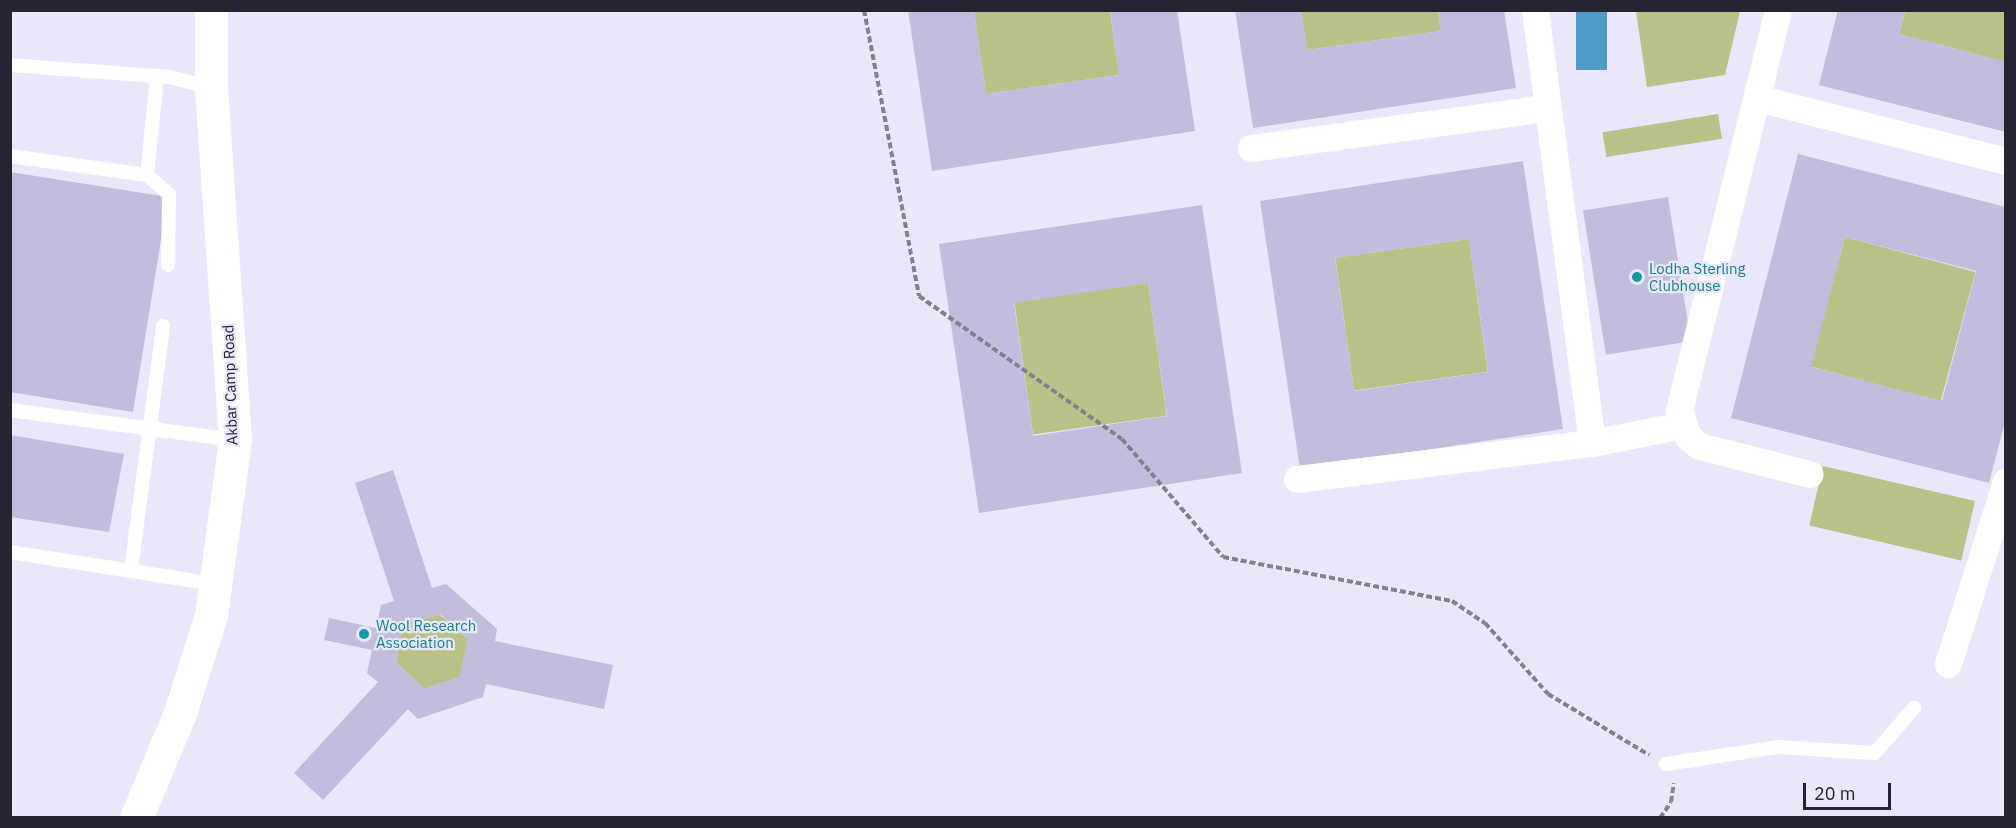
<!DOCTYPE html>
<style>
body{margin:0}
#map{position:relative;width:2016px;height:828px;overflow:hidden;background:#e9e7fb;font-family:"IBM Plex Sans",sans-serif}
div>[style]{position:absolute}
.green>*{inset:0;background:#b9c287;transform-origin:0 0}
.water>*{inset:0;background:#4e9bc8;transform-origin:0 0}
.building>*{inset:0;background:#c0bddd;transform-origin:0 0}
.path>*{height:4px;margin-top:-2px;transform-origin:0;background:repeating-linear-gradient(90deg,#838190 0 6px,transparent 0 9px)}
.service>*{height:14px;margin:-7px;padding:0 7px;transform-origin:7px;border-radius:7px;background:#fff}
.minor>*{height:27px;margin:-13.5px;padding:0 13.5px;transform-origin:13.5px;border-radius:13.5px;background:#fff}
.tertiary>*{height:33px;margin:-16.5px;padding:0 16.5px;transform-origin:16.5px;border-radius:16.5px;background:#fff}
.dots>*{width:16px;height:16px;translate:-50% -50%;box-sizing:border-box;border:3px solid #e9e7fb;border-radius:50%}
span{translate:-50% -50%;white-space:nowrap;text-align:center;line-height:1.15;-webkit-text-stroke:4.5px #e9e7fb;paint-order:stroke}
.culture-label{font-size:15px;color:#0d838f}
.left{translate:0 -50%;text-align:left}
.street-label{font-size:15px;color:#262430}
.frame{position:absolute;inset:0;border:12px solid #262430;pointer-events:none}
.scale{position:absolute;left:1803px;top:783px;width:88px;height:27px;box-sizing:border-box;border:3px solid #262430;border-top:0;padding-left:8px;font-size:18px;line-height:21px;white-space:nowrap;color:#262430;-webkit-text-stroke:4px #e9e7fb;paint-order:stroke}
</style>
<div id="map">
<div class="green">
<i style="clip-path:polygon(974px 11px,1110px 11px,1119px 75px,986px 94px)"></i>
<i style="clip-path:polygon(1301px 11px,1438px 11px,1441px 31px,1307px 50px)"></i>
<i style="clip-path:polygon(1636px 11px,1740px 11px,1725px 75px,1647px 87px)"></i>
<i style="clip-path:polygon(1905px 11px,2005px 11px,2005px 62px,1899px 34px)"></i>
<i style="left:1718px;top:114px;width:25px;height:117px;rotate:81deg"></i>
<i style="left:1845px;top:237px;width:135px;height:134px;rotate:15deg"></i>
<i style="left:1469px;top:239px;width:134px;height:135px;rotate:82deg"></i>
<i style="left:1148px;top:283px;width:134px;height:135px;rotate:82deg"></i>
<i style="left:1823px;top:466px;width:156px;height:61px;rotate:13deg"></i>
<i style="clip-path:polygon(439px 614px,468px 639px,460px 677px,425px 689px,396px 663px,403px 626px)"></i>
</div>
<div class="water">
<i style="left:1576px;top:11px;width:31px;height:59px"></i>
</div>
<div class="building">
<i style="clip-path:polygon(908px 10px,974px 10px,986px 94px,1119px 75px,1110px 10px,1177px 10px,1195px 131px,932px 171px)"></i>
<i style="clip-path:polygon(1235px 10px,1301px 10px,1307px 50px,1441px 31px,1438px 10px,1504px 10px,1516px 88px,1253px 128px)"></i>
<i style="clip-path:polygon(1838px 10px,1905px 10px,1899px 34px,2006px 62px,2006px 132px,1819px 85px)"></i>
<i style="clip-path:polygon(evenodd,1798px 154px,2006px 207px,2006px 418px,1989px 483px,1731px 418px,1798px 154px,1845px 237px,1976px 271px,1942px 401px,1811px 367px,1845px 237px)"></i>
<i style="clip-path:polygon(evenodd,1523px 161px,1563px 429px,1300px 469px,1260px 201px,1523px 161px,1469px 239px,1488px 372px,1354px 391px,1335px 258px,1469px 239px)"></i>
<i style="clip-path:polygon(10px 172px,168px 197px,133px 412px,10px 392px)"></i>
<i style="left:1668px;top:197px;width:146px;height:86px;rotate:81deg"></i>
<i style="clip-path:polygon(evenodd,1202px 205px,1242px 473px,979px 513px,939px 244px,1202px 205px,1148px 283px,1167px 416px,1033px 436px,1014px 303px,1148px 283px)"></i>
<i style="clip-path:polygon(10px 435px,124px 454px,109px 532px,10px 517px)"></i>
<i style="clip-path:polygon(evenodd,393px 470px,432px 588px,446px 584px,497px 629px,495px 641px,613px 665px,604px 709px,486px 684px,483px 697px,418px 719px,408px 709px,323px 800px,294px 773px,378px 682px,367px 673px,372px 650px,324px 640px,329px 618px,376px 628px,381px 605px,394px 601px,355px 483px,393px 470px,440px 614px,468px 639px,460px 677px,425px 689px,396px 663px,403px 626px,440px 614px)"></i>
</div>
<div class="path">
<i style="left:864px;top:10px;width:291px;rotate:79.1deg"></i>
<i style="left:919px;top:296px;width:248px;rotate:35.2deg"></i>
<i style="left:1122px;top:439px;width:155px;rotate:49.4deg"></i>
<i style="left:1223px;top:557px;width:233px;rotate:10.9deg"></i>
<i style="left:1452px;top:601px;width:40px;rotate:34deg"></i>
<i style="left:1485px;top:623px;width:95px;rotate:48.4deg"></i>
<i style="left:1548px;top:694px;width:118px;rotate:31.1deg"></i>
<i style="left:1660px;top:818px;width:19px;rotate:-55deg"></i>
<i style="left:1671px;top:802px;width:19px;rotate:-81deg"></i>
</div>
<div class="service">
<i style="left:10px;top:65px;width:160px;rotate:4.3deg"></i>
<i style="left:170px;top:77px;width:42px;rotate:15deg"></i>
<i style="left:10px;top:156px;width:138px;rotate:7.9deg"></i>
<i style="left:147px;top:175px;width:100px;rotate:-84.2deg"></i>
<i style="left:147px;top:175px;width:29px;rotate:41deg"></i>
<i style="left:169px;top:194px;width:71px;rotate:90.8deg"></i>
<i style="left:10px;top:410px;width:227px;rotate:7.6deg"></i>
<i style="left:10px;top:552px;width:207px;rotate:8.9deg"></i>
<i style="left:131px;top:570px;width:246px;rotate:-82.5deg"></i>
<i style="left:1666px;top:764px;width:113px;rotate:-8.6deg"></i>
<i style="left:1778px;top:747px;width:97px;rotate:3.5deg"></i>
<i style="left:1875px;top:753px;width:60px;rotate:-49.1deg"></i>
</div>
<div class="minor">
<i style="left:1535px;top:10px;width:437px;rotate:82.5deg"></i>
<i style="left:1778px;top:10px;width:412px;rotate:103.9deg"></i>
<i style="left:1679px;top:410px;width:28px;rotate:72deg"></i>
<i style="left:1688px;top:437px;width:14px;rotate:39deg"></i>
<i style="left:1699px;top:446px;width:114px;rotate:14.2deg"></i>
<i style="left:1757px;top:98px;width:257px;rotate:14.2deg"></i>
<i style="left:1251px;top:148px;width:299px;rotate:-7.7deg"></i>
<i style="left:1297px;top:479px;width:297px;rotate:-7deg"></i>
<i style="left:1592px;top:443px;width:92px;rotate:-11.3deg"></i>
<i style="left:1948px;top:664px;width:192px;rotate:-72.4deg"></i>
</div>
<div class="tertiary">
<i style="left:136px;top:818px;width:114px;rotate:-67.3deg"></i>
<i style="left:180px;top:713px;width:103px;rotate:-72.4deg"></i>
<i style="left:211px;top:615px;width:177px;rotate:-82.2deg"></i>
<i style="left:235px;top:440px;width:353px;rotate:-93.9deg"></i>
<i style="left:211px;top:88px;width:78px;rotate:-90deg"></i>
</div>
<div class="dots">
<i style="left:1637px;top:277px;background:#0f9aa8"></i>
<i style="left:364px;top:634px;background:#0f9aa8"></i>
</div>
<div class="culture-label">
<span class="left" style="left:1649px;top:277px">Lodha Sterling<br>Clubhouse</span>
<span class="left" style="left:376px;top:634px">Wool Research<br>Association</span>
</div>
<div class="street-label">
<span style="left:230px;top:385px;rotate:-92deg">Akbar Camp Road</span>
</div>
<div class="frame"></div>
<div class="scale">20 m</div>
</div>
